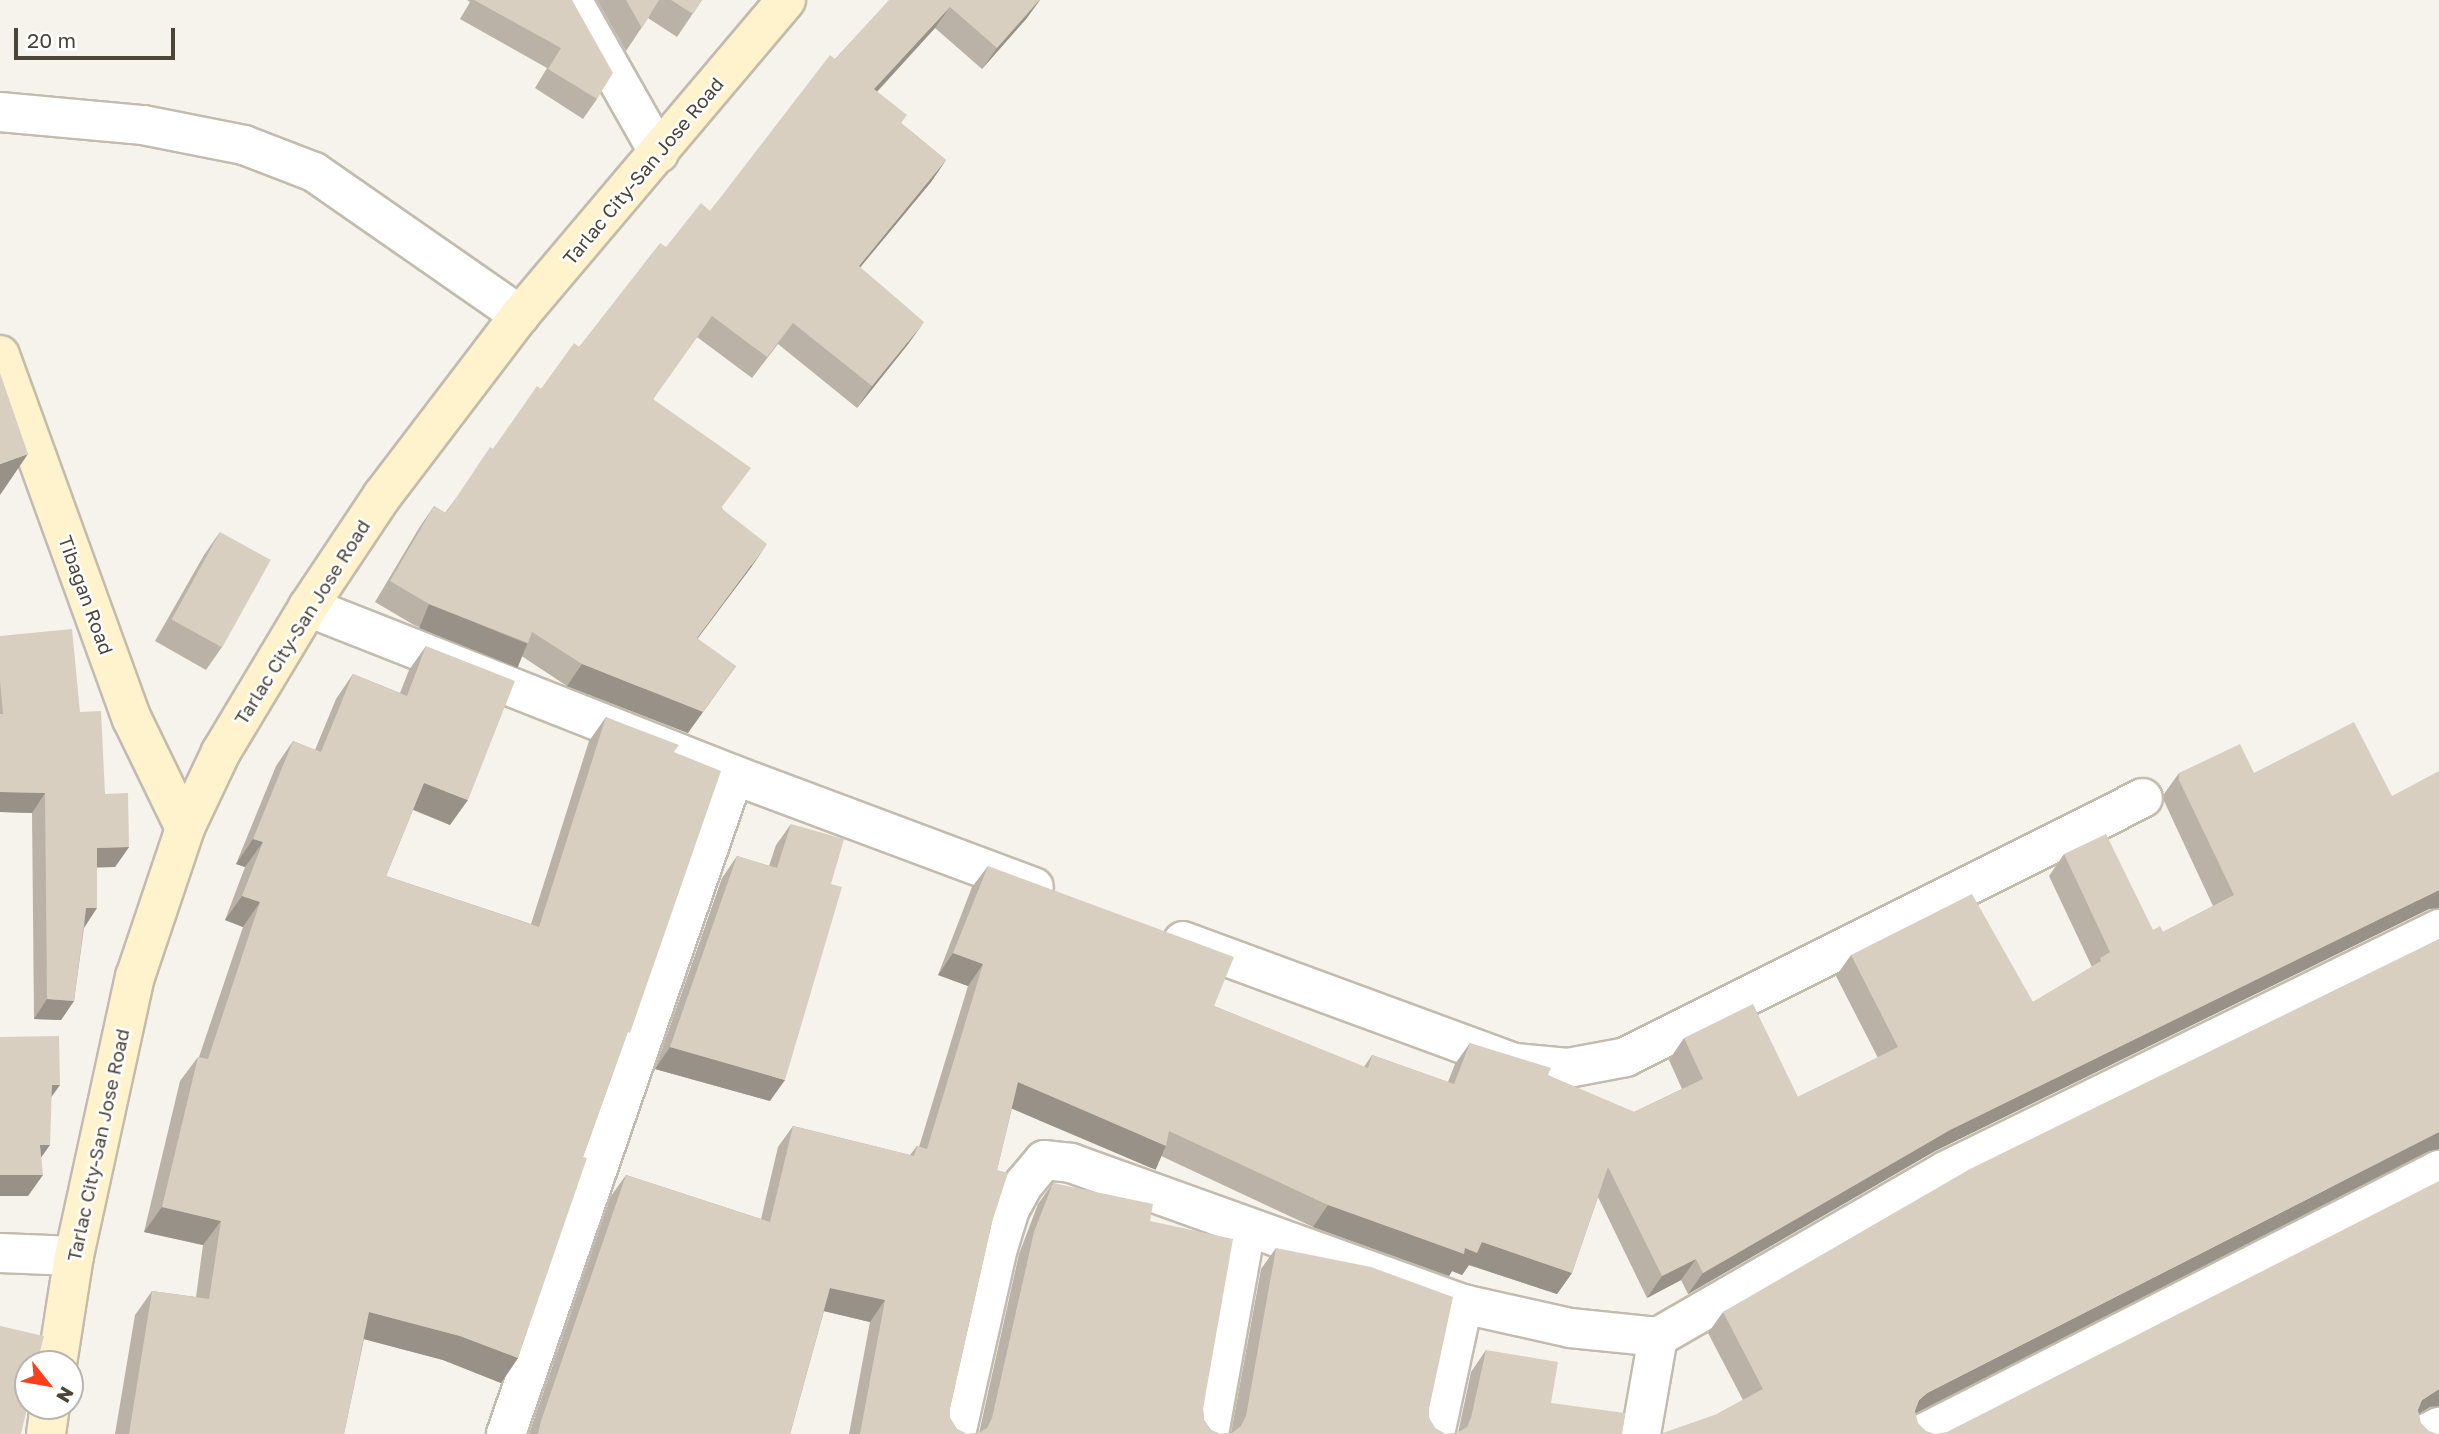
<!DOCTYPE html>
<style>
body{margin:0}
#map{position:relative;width:2439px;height:1434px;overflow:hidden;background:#f6f3ec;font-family:"Golos Text",sans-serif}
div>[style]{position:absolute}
.roads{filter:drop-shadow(2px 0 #c2bbae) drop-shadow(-2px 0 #c2bbae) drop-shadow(0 2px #c2bbae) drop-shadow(0 -2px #c2bbae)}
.minor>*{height:38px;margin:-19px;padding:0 19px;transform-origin:19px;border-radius:19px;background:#fff}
.secondary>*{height:38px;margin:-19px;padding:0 19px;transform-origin:19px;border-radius:19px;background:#fff3cd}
.wall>*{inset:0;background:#bab2a6}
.shaded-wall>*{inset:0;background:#979187;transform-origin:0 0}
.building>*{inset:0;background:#d8cfc1;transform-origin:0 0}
span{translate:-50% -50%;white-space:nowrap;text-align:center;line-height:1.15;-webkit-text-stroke:5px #fff;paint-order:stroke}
.street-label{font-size:19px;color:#4b4439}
.north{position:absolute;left:14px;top:1350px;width:70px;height:70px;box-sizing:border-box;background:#fff;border:2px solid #b7b4b0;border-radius:50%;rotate:121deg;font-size:19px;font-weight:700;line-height:28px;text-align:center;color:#4b4439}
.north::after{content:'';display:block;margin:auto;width:24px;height:32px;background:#fc3f1d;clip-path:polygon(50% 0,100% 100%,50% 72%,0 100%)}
.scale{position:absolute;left:14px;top:28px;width:161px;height:32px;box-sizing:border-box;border:4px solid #4b4439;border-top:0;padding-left:9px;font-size:21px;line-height:24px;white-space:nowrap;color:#4b4439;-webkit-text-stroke:5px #fff;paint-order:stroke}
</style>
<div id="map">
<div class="roads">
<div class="minor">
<i style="left:572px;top:0;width:176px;rotate:60.4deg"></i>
<i style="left:0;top:112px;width:144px;rotate:5.2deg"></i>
<i style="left:143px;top:125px;width:103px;rotate:11.2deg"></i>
<i style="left:244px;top:145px;width:75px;rotate:21.1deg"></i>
<i style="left:314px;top:172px;width:251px;rotate:34.8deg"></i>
<i style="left:308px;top:607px;width:458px;rotate:21.5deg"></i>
<i style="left:734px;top:775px;width:320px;rotate:20.5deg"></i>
<i style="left:1183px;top:941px;width:354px;rotate:20.2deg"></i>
<i style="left:1515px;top:1063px;width:53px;rotate:5.4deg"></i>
<i style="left:1568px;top:1068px;width:59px;rotate:-10.7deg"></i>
<i style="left:1626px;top:1057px;width:578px;rotate:-26.61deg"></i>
<i style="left:0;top:1253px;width:74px;rotate:2.3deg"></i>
<i style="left:506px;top:1434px;width:697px;rotate:-70.92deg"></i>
<i style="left:956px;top:1434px;width:191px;rotate:-77.3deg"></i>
<i style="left:998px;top:1248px;width:41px;rotate:-72.9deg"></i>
<i style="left:1010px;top:1209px;width:29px;rotate:-61deg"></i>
<i style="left:1024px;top:1184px;width:31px;rotate:-50deg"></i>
<i style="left:1044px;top:1160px;width:27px;rotate:6deg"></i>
<i style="left:1071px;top:1163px;width:417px;rotate:19.8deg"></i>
<i style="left:1463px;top:1304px;width:110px;rotate:12.6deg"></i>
<i style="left:1570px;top:1328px;width:88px;rotate:5.8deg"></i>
<i style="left:1658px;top:1337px;width:332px;rotate:-30deg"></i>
<i style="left:1945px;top:1171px;width:550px;rotate:-26.1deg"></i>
<i style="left:1209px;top:1434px;width:209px;rotate:-79.8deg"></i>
<i style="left:1435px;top:1434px;width:133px;rotate:-77.8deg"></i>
<i style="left:1641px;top:1434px;width:98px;rotate:-80.1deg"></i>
<i style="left:1922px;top:1434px;width:581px;rotate:-27.05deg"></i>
<i style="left:2425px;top:1434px;width:16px;rotate:-27deg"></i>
</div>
<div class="secondary">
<i style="left:0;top:355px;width:387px;rotate:70.1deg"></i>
<i style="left:132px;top:719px;width:121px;rotate:64.1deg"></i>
<i style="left:57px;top:1364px;width:109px;rotate:-81.1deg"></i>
<i style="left:74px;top:1256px;width:286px;rotate:-77.7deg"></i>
<i style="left:135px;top:977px;width:157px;rotate:-71.4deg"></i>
<i style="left:185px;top:828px;width:84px;rotate:-64.7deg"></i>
<i style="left:221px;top:752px;width:169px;rotate:-59deg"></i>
<i style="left:308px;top:607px;width:133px;rotate:-56.3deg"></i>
<i style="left:382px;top:496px;width:228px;rotate:-52.7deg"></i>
<i style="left:520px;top:315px;width:412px;rotate:-49.8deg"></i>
<i style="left:46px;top:1434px;width:28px;rotate:-82deg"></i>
</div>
</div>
<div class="wall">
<i style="clip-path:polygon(467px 0,572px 0,597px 99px,583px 119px,535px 88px,547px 68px,460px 19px,470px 2px)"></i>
<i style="clip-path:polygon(597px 0,702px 0,677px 37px,648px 18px,626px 51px)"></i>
<i style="clip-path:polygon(890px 0,1040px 0,1026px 19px,982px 69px,935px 28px,877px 92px,901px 123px,946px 160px,931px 182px,860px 267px,909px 343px,857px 408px,778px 344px,752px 378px,697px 337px,653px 399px,722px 508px,752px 566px,698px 638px,688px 733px,567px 686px,520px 655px,513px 664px,414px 625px,375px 602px,419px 528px,434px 506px,445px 513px,493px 449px,541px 389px,579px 347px,666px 247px,710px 211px,835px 59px)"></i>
<i style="clip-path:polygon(220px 532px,222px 647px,206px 670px,155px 641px,204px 555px)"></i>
<i style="clip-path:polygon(0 636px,80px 712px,105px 794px,129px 847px,115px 867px,97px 867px,84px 928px,74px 1001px,61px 1020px,34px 1019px,32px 813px,0 812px)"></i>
<i style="clip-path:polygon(426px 646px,450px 825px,413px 810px,386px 876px,531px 924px,589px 741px,606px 717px,674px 753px,624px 1042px,583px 1157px,518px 1358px,501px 1383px,443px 1360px,364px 1339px,344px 1434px,115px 1434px,135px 1315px,152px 1291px,196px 1297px,203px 1245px,144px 1232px,180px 1081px,198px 1057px,199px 1057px,243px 927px,225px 920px,245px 867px,236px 864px,276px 766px,293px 741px,315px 750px,336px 699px,353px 674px,400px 693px,409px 670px)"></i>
<i style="clip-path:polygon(2179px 773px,2254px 773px,2429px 909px,1935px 1151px,1688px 1294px,1681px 1280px,1647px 1298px,1598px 1197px,1572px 1273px,1557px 1294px,1469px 1265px,1462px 1275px,1452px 1271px,1449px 1276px,1313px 1227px,1159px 1155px,1151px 1168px,1012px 1108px,997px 1170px,992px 1222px,950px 1408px,950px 1418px,957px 1429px,967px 1434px,979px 1433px,1019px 1254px,1038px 1204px,1053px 1183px,1150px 1221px,1203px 1409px,1204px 1420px,1211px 1430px,1220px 1434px,1231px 1433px,1261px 1269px,1276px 1248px,1429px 1409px,1429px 1418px,1435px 1428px,1445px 1434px,1458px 1433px,1471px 1372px,1486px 1350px,1551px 1403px,1622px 1434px,849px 1434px,870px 1322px,824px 1311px,790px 1434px,529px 1434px,611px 1196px,626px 1175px,761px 1219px,778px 1147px,793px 1126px,910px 1155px,917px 1146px,919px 1147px,968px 986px,938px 975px,972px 887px,988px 866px,1214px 1006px,1364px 1067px,1372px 1055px,1448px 1082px,1455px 1064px,1470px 1043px,1634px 1112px,1682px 1089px,1669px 1060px,1684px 1038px,1798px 1097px,1878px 1058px,1836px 976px,1851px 955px,2033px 1002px,2092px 967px,2049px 876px,2064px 854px,2153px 930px,2163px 932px,2213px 906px,2164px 801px,2164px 794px)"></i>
<i style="clip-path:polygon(791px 824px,770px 1101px,655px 1069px,722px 878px,737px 856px,769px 866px,776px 845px)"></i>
<i style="clip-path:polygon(2439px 939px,2439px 1149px,2429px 1151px,1717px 1414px,1743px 1400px,1708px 1333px,1723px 1312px)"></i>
</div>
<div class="shaded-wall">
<i style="clip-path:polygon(1040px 0,1026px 19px,982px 69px,997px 48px)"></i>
<i style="clip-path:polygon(950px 7px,935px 28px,859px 111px,874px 89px)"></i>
<i style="clip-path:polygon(946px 160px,931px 182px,844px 287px,859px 266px)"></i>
<i style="clip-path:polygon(924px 322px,909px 343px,857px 408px,872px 386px)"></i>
<i style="clip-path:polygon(28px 454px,0 495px,0 464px)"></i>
<i style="clip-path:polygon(767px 544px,752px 566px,682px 659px,697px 638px)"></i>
<i style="left:429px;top:604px;width:106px;height:26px;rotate:22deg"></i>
<i style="clip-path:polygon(582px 664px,736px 666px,688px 733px,567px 686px)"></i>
<i style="clip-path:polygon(424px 783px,468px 800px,450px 825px,407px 807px)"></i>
<i style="clip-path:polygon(0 792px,45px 793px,32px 813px,0 812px)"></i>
<i style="clip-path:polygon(253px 839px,263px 842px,245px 867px,236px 864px)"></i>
<i style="clip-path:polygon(129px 847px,115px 867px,83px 868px,97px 848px)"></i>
<i style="clip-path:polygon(2439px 890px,2439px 908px,2429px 909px,1935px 1151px,1688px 1294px,1703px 1273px,1950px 1130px)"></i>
<i style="clip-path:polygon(242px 896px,260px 902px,243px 927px,225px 920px)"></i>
<i style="clip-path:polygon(86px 908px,97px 908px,84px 928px)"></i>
<i style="clip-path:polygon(953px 953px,983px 964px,968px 986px,938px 975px)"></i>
<i style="clip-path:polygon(47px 999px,74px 1001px,61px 1020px,34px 1019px)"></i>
<i style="clip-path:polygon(670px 1047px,785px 1080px,770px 1101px,655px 1069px)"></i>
<i style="left:1018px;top:1082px;width:161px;height:27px;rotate:23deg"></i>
<i style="clip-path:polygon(52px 1085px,60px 1085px,45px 1106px)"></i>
<i style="clip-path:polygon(2439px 1132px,2439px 1149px,2429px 1151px,1912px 1415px,1919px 1400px,1927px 1393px)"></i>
<i style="clip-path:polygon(40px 1145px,50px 1145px,35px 1166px)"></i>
<i style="clip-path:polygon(0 1175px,43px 1175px,28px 1196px,0 1196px)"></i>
<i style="clip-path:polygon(1328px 1205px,1465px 1248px,1482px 1242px,1572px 1273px,1557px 1294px,1469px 1265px,1462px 1275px,1452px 1271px,1449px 1276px,1313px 1227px)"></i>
<i style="clip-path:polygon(162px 1207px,221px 1221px,203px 1245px,144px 1232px)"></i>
<i style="clip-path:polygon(1696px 1259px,1681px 1280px,1647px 1298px,1662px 1276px)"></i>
<i style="clip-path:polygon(830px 1288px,885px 1300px,870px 1322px,815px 1309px)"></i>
<i style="clip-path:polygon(369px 1312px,460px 1336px,518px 1358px,501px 1383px,443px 1360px,352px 1336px)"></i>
<i style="clip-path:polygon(2439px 1389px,2439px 1406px,2430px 1407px,2407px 1421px,2422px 1400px)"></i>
</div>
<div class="building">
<i style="clip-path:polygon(474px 0,572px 0,613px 73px,597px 99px,548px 69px,561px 48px)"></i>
<i style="clip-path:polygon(626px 0,659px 0,642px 28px)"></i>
<i style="clip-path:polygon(671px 0,702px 0,693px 14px)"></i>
<i style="clip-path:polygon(889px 0,1039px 0,997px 48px,950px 7px,874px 89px,907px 115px,901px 123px,946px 160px,859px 266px,924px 322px,872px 386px,793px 323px,767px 357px,712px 316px,653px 399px,751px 468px,721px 508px,767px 544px,697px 638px,736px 666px,703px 712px,582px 664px,532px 632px,528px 643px,429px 604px,390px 581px,434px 506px,446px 513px,490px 447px,493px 449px,537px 386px,541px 389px,574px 343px,579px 347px,660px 243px,666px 247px,701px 203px,710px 211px,830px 55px,835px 59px)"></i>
<i style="clip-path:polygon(0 373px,28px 454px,0 464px)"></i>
<i style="left:220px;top:532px;width:58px;height:100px;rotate:29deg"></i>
<i style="clip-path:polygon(72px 629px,80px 712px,101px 711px,105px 794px,128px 793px,129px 847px,97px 848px,97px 908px,86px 908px,74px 1001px,47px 999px,45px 793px,0 792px,0 714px,3px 714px,0 681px,0 636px)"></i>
<i style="clip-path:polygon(426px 646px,515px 681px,468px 800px,424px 783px,386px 876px,539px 927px,606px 717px,679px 745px,674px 752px,721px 771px,630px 1033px,628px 1032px,583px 1157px,587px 1158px,518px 1358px,460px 1336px,369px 1312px,344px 1434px,129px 1434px,152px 1291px,209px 1299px,221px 1221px,162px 1207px,198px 1057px,208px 1059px,260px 902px,242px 896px,263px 842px,253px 839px,293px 741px,321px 752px,353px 674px,407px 696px)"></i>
<i style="clip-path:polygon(2354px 722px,2392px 796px,2439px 771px,2439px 890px,1950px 1130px,1703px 1273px,1696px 1259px,1662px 1276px,1608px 1167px,1572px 1273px,1482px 1242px,1477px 1253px,1465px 1248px,1464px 1254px,1328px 1205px,1169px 1131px,1166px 1146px,1018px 1082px,997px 1170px,1008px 1173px,992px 1222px,950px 1408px,950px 1418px,957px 1429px,967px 1434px,978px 1433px,987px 1428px,992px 1418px,1034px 1232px,1053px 1183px,1153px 1204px,1150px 1221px,1233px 1239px,1203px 1409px,1204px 1420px,1211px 1430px,1220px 1434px,1232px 1433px,1241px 1426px,1246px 1416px,1276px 1248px,1371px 1267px,1453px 1297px,1429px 1409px,1429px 1418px,1435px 1428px,1445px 1434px,1457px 1433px,1467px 1427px,1471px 1418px,1486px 1350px,1558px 1362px,1551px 1403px,1625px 1413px,1622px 1434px,860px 1434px,885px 1300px,830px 1288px,790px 1434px,538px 1434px,541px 1421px,626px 1175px,770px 1222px,793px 1126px,914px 1156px,917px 1146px,927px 1149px,983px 964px,953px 953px,988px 866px,1234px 957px,1214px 1006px,1368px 1068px,1372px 1055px,1454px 1084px,1470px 1043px,1551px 1068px,1548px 1075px,1634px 1112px,1703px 1079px,1684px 1038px,1753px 1004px,1798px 1097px,1898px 1047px,1851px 955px,1972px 894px,2033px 1002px,2101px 961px,2100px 958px,2110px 952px,2064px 854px,2106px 834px,2153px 930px,2160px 926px,2163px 932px,2234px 895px,2179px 780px,2179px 773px,2240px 744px,2254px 773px)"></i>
<i style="clip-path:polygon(791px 824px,844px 839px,831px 884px,842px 887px,785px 1080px,670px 1047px,737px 856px,777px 868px)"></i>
<i style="clip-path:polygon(2439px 939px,2439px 1132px,1927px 1393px,1919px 1400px,1915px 1411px,1918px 1423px,1926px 1431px,1935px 1434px,1660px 1434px,1717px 1414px,1763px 1389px,1723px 1312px,1970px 1169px)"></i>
<i style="clip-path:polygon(59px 1036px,60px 1085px,52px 1085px,50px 1145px,40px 1145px,43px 1175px,0 1175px,0 1037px)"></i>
<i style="clip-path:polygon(2439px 1181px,2439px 1389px,2422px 1400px,2418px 1410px,2421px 1423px,2429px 1431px,2438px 1434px,1936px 1434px,1947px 1432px)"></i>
<i style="clip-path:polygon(0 1326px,44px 1336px,37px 1364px,28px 1364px,28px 1404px,21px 1434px,0 1434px)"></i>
</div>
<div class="street-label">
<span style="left:643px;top:171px;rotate:-50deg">Tarlac City-San Jose Road</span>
<span style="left:86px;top:595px;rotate:70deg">Tibagan Road</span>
<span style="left:302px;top:622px;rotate:-58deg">Tarlac City-San Jose Road</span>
<span style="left:98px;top:1145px;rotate:-78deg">Tarlac City-San Jose Road</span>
</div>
<div class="north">N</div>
<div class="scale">20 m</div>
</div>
